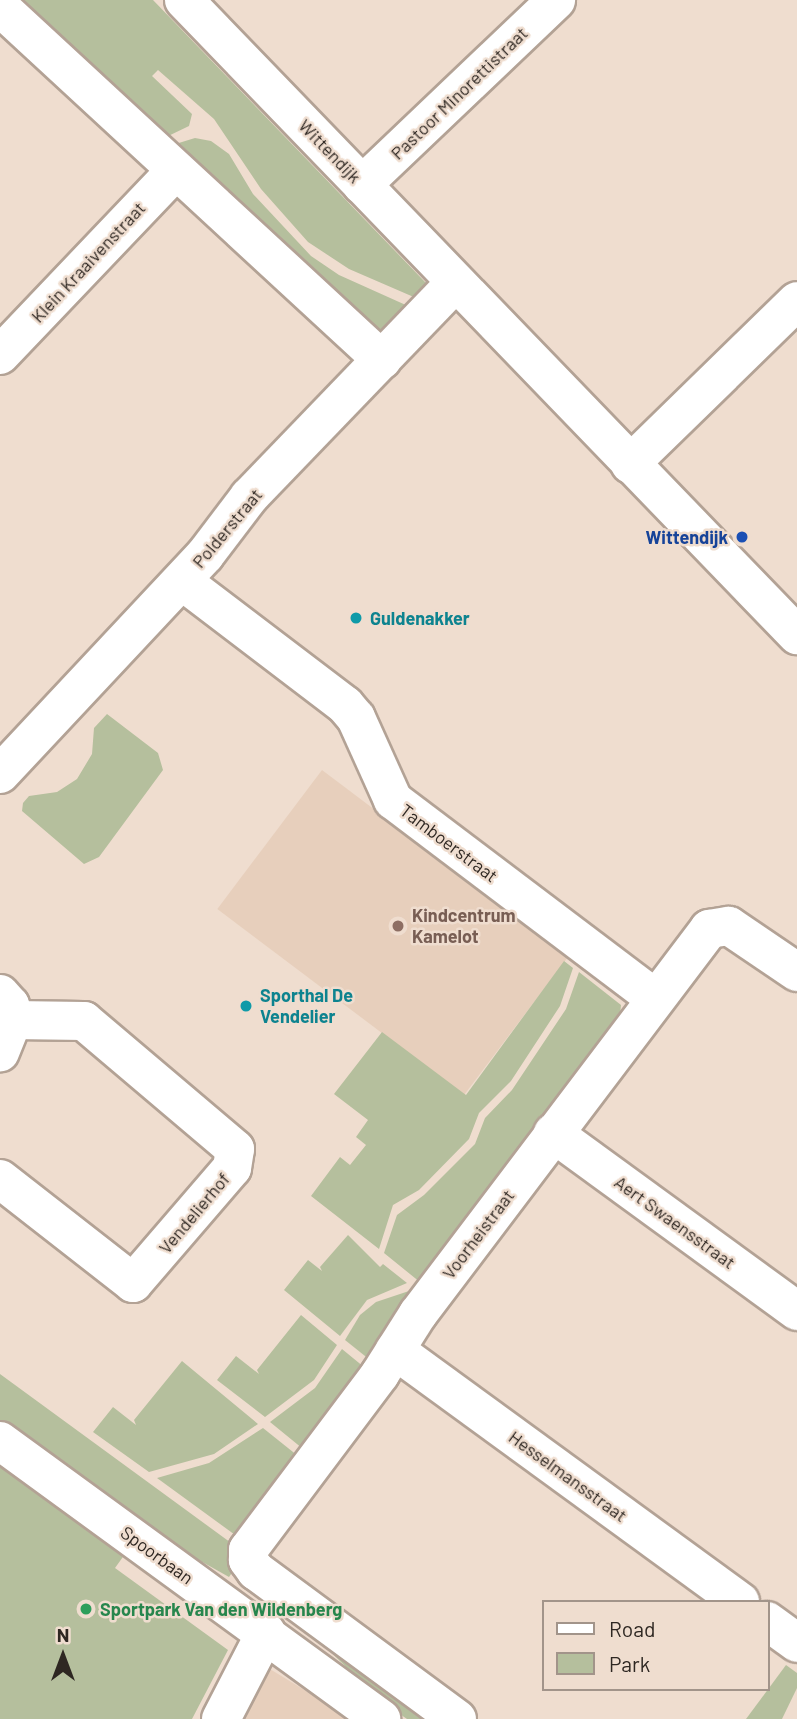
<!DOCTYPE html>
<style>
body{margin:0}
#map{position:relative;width:797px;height:1719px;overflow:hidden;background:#efddcf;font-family:Barlow,sans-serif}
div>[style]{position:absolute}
.built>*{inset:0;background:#e7cfbc;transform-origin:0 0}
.green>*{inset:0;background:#b5bf9d}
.roads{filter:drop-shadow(2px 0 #b3a295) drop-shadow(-2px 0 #b3a295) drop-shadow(0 2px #b3a295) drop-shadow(0 -2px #b3a295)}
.minor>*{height:38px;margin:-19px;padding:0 19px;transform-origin:19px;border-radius:19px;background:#fff}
.dots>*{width:19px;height:19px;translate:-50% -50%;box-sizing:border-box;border:4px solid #efddcf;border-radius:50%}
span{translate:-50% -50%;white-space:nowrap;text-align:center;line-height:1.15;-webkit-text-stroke:5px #efddcf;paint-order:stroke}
.street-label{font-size:18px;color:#2e2722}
.transit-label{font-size:18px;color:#164399;font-weight:700}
.right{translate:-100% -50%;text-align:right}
.culture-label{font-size:18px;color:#0d838f;font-weight:700}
.left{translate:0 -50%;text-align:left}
.education-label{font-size:18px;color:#785e54;font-weight:700}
.leisure-label{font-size:18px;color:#27864d;font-weight:700}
.legend{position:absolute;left:542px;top:1600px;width:228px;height:91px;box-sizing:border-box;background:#efddcf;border:2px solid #a2948a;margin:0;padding:9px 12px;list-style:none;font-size:21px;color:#2e2722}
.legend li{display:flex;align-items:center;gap:14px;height:35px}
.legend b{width:35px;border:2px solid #a2948a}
.north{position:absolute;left:28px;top:1621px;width:70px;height:70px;-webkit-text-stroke:5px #efddcf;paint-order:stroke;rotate:0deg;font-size:19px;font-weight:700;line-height:28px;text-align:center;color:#2e2722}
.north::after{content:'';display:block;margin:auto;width:24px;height:32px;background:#2e2722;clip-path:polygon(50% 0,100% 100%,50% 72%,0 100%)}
</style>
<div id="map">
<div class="built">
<i style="left:322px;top:770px;width:309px;height:174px;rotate:37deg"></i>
<i style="clip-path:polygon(260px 1663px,352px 1719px,231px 1719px)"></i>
</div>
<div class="green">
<i style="clip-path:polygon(11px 0,153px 0,426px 283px,414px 295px,416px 298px,349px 269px,308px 242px,261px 189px,214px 119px,158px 70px,152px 76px,192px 114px,189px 126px,162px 139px)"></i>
<i style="clip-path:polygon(195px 138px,211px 141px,229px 154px,253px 194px,311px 256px,339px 275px,408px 306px,378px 332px,169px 146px)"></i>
<i style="clip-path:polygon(107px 714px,158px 753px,163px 770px,99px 857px,84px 864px,22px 811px,23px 803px,29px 796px,57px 792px,77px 779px,92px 754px,94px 728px)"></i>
<i style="clip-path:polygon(564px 961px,573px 968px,560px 1006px,511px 1081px,479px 1113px,469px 1139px,419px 1190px,393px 1205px,379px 1249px,311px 1196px,340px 1157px,350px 1165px,366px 1145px,356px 1137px,368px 1120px,334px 1094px,382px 1032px,466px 1095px)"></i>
<i style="clip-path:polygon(579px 972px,621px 1005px,620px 1015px,426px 1287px,384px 1253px,397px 1215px,424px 1195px,475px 1144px,485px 1118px,512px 1090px,566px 1009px)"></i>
<i style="clip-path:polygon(348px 1235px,380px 1267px,383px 1264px,407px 1283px,367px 1300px,340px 1336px,284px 1290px,308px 1260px,322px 1271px,320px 1267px)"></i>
<i style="clip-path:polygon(415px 1289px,375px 1364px,345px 1340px,360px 1315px,376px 1302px)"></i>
<i style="clip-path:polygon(301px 1315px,337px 1345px,314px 1380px,265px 1417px,217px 1380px,236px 1356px,259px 1374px,257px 1370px)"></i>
<i style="clip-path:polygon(342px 1349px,370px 1372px,308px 1453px,270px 1422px,315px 1388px)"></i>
<i style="clip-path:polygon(182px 1361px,258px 1424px,214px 1454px,149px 1472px,93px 1432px,113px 1407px,136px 1425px,134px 1420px)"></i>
<i style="clip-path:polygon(0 1374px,238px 1548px,228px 1560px,236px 1567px,229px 1577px,165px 1541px,0 1420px)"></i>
<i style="clip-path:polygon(263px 1428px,303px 1460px,242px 1540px,157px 1478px,209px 1463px)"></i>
<i style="clip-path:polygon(0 1462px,125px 1554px,115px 1568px,228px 1650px,192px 1719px,0 1719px)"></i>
<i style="clip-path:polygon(290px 1607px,444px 1719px,407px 1719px,384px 1703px,319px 1641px,283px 1616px)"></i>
<i style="clip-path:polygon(786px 1665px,797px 1673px,797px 1688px,782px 1719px,746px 1719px)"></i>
</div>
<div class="roads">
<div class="minor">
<i style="left:184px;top:0;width:883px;rotate:46.01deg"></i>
<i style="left:0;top:7px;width:520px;rotate:42.74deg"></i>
<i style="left:362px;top:185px;width:268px;rotate:-43.6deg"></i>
<i style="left:0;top:355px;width:255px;rotate:-46.4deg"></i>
<i style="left:630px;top:464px;width:233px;rotate:-44.3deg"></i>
<i style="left:182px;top:581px;width:205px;rotate:37.3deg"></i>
<i style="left:345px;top:705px;width:17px;rotate:50deg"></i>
<i style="left:356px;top:718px;width:90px;rotate:65.7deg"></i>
<i style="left:393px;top:800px;width:328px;rotate:37.1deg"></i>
<i style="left:0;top:774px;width:300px;rotate:-46.9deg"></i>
<i style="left:205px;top:555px;width:73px;rotate:-52.8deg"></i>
<i style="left:249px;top:497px;width:298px;rotate:-46.1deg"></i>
<i style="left:0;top:994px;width:15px;rotate:48deg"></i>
<i style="left:10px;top:1005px;width:15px;rotate:79deg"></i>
<i style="left:13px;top:1020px;width:35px;rotate:112deg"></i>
<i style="left:553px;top:1133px;width:302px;rotate:36.1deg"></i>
<i style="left:0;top:1179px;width:169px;rotate:38deg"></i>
<i style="left:133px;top:1283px;width:152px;rotate:-49.3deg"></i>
<i style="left:232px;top:1168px;width:19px;rotate:-81deg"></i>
<i style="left:235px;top:1149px;width:198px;rotate:-139.7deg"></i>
<i style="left:84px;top:1021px;width:71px;rotate:-179.2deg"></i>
<i style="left:395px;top:1350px;width:427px;rotate:36.1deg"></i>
<i style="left:0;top:1441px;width:472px;rotate:36.1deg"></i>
<i style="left:767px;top:1621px;width:37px;rotate:36deg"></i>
<i style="left:221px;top:1719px;width:98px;rotate:-62.7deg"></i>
<i style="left:457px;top:1719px;width:250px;rotate:-143.6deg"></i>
<i style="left:256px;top:1571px;width:14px;rotate:-126deg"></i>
<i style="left:248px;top:1560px;width:10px;rotate:-90deg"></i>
<i style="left:248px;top:1550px;width:220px;rotate:-53.1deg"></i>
<i style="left:380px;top:1374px;width:71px;rotate:-57.7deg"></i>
<i style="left:418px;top:1314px;width:483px;rotate:-52.9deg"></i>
<i style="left:709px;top:929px;width:20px;rotate:-9deg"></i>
<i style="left:729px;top:926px;width:82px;rotate:34.1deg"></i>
</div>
</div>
<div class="dots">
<i style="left:742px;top:537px;background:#1a4fb4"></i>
<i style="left:356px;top:618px;background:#0f9aa8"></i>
<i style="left:398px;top:926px;background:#8d6e63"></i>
<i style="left:246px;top:1006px;background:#0f9aa8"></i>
<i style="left:86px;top:1609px;background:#2e9e5b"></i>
</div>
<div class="street-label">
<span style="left:459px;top:93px;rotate:-44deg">Pastoor Minorettistraat</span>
<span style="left:330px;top:151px;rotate:46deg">Wittendijk</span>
<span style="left:88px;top:262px;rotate:-47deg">Klein Kraaivenstraat</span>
<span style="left:227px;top:528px;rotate:-50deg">Polderstraat</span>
<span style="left:449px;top:843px;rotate:37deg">Tamboerstraat</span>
<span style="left:194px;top:1213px;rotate:-50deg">Vendelierhof</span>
<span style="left:675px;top:1222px;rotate:36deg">Aert Swaensstraat</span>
<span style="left:478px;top:1234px;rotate:-53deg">Voorheistraat</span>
<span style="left:568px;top:1476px;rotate:36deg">Hesselmansstraat</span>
<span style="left:157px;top:1555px;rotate:36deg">Spoorbaan</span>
</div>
<div class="transit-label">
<span class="right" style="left:728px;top:537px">Wittendijk</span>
</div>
<div class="culture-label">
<span class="left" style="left:370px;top:618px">Guldenakker</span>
<span class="left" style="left:260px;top:1006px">Sporthal De<br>Vendelier</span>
</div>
<div class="education-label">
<span class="left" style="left:412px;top:926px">Kindcentrum<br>Kamelot</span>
</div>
<div class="leisure-label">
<span class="left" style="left:100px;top:1609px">Sportpark Van den Wildenberg</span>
</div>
<ul class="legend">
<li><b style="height:9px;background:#fff"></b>Road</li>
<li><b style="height:19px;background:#b5bf9d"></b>Park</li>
</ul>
<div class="north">N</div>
</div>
